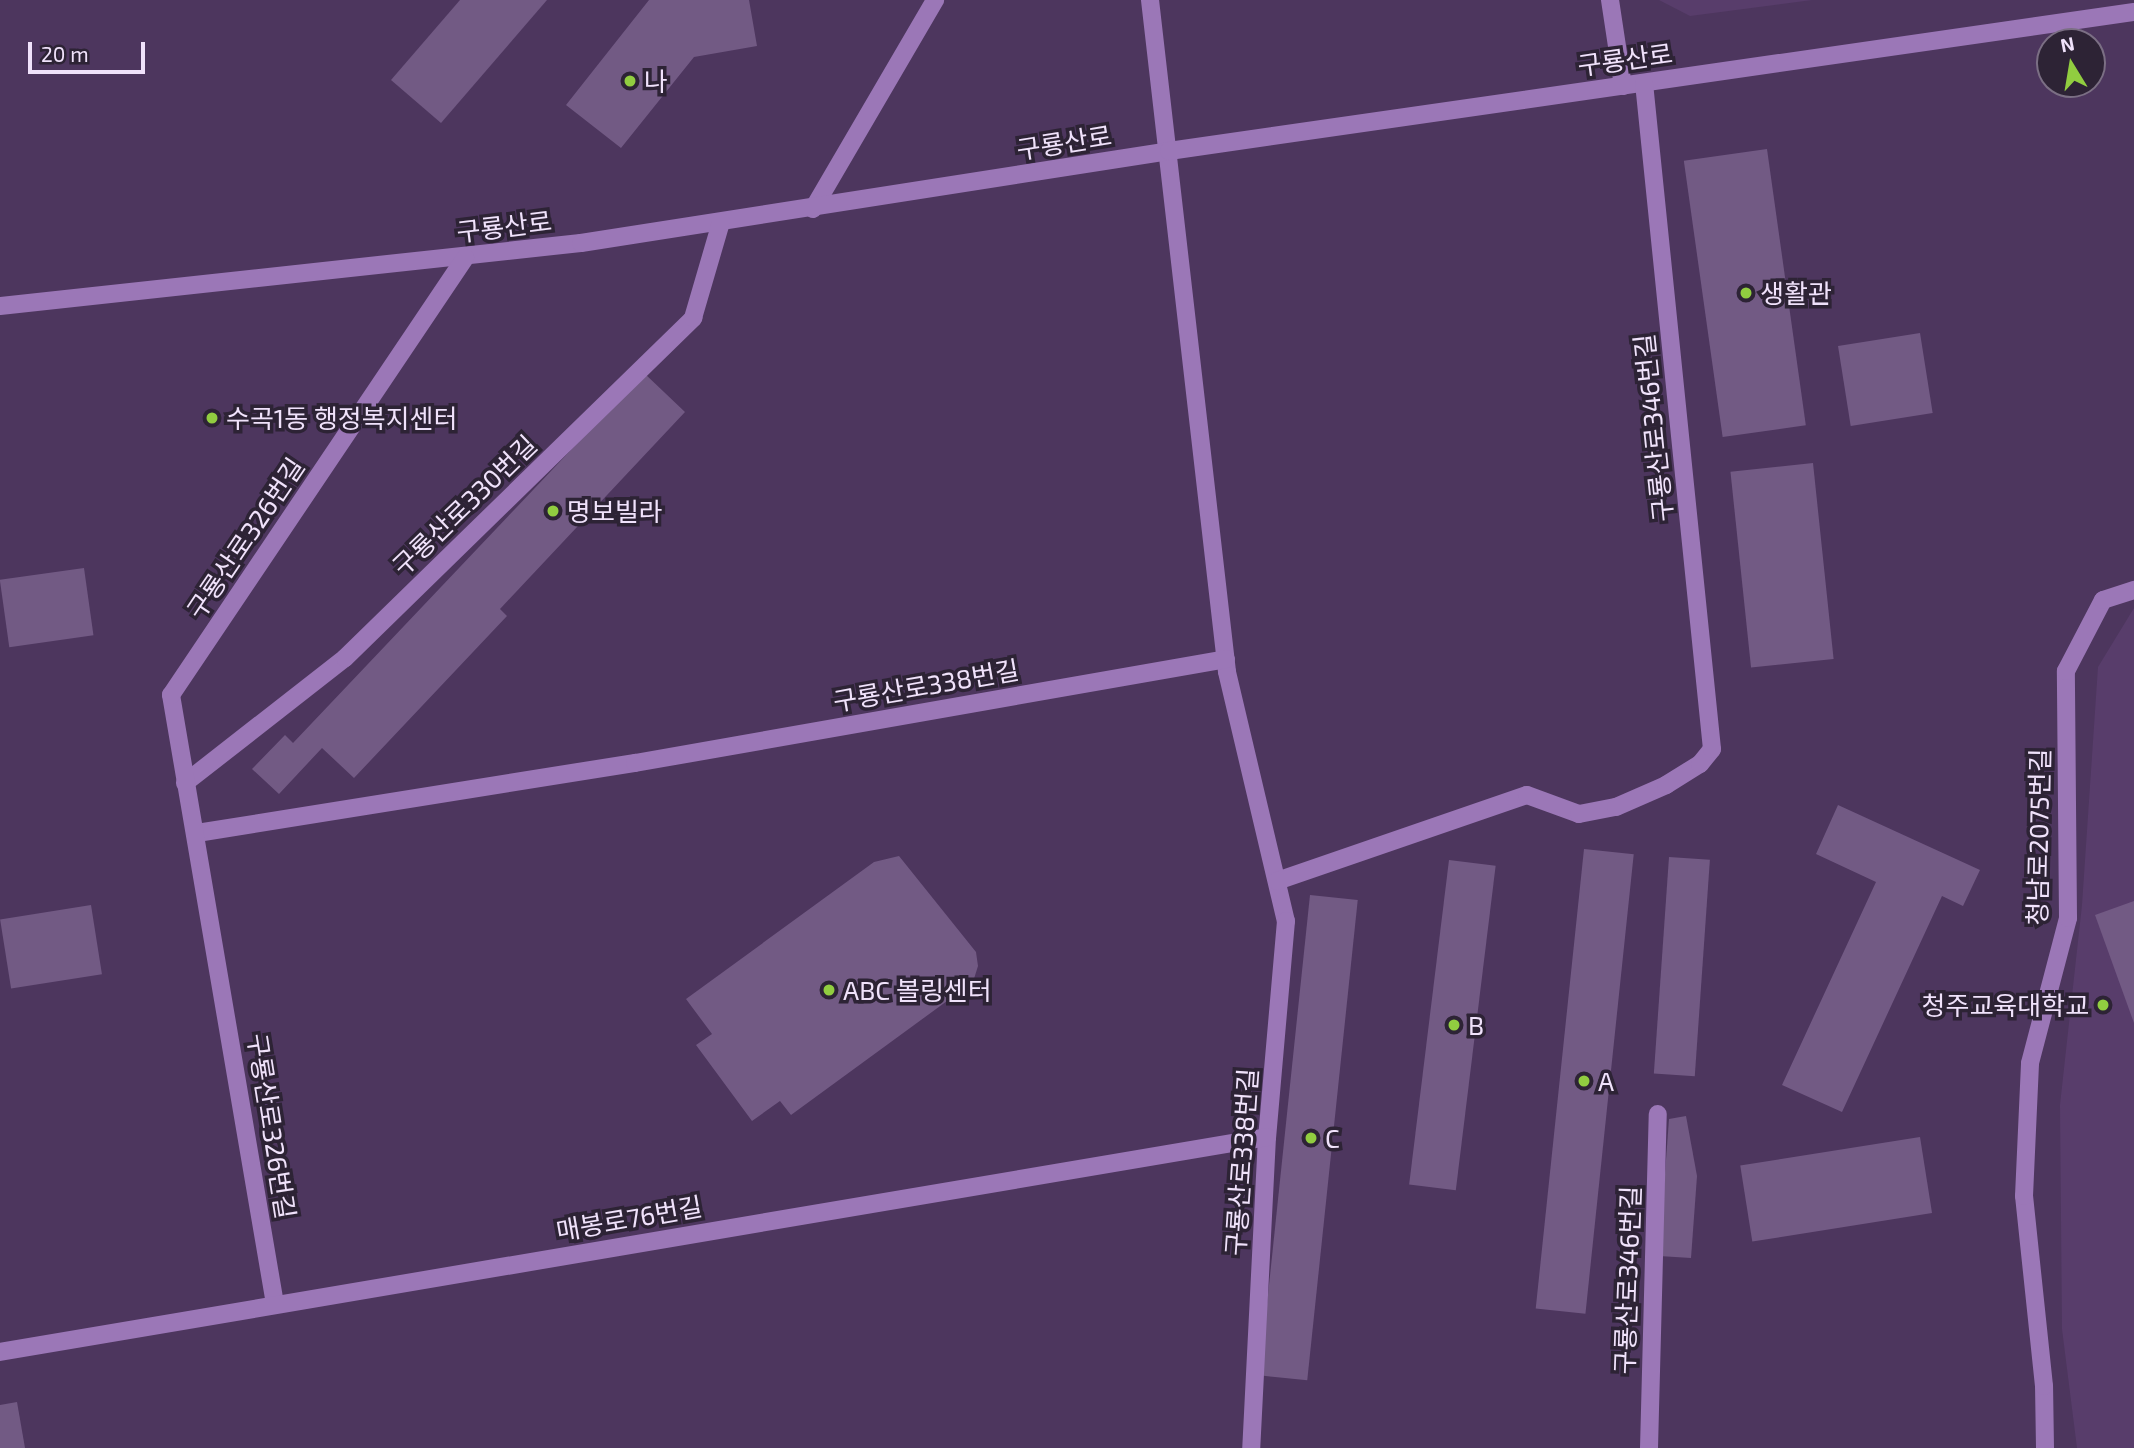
<!DOCTYPE html>
<meta charset="utf-8">
<style>
body{margin:0}
#map{position:relative;width:2134px;height:1448px;overflow:hidden;background:#4d365e;font-family:"Exo 2","Noto Sans KR",sans-serif}
div>[style]{position:absolute}
.built>*{inset:0;background:#583d6b}
.building>*{inset:0;background:#725a84;transform-origin:0 0}
.minor>*{height:18px;margin:-9px;padding:0 9px;transform-origin:9px;border-radius:9px;background:#9b77b7}
.dots>*{width:19px;height:19px;translate:-50% -50%;box-sizing:border-box;border:4px solid #2d2335;border-radius:50%}
span{translate:-50% -50%;white-space:nowrap;text-align:center;line-height:1.15;-webkit-text-stroke:7px #2d2335;paint-order:stroke}
.street-label{font-size:26px;color:#f0e2fb}
.poi-label{font-size:26px;color:#f0e2fb}
.left{translate:0 -50%;text-align:left}
.right{translate:-100% -50%;text-align:right}
.north{position:absolute;left:2036px;top:28px;width:70px;height:70px;box-sizing:border-box;background:#2d2335;border:2px solid #7b6f84;border-radius:50%;rotate:349deg;font-size:19px;font-weight:700;line-height:28px;text-align:center;color:#f0e2fb}
.north::after{content:'';display:block;margin:auto;width:24px;height:32px;background:#91cd40;clip-path:polygon(50% 0,100% 100%,50% 72%,0 100%)}
.scale{position:absolute;left:28px;top:42px;width:117px;height:32px;box-sizing:border-box;border:4px solid #f0e2fb;border-top:0;padding-left:9px;font-size:21px;line-height:24px;white-space:nowrap;color:#f0e2fb;-webkit-text-stroke:5px #2d2335;paint-order:stroke}
</style>
<div id="map">
<div class="built">
<i style="clip-path:polygon(1659px 0,1812px 0,1690px 16px)"></i>
<i style="clip-path:polygon(2134px 608px,2134px 1448px,2077px 1448px,2062px 1329px,2060px 1105px,2082px 905px,2098px 667px)"></i>
</div>
<div class="building">
<i style="clip-path:polygon(460px 0,547px 0,441px 123px,391px 80px)"></i>
<i style="clip-path:polygon(649px 0,749px 0,757px 46px,694px 57px,621px 148px,566px 105px)"></i>
<i style="left:1767px;top:149px;width:279px;height:84px;rotate:82deg"></i>
<i style="left:1920px;top:333px;width:81px;height:83px;rotate:81deg"></i>
<i style="clip-path:polygon(644px 373px,685px 412px,500px 609px,507px 616px,354px 778px,322px 748px,279px 794px,252px 769px,285px 735px,293px 743px)"></i>
<i style="left:1813px;top:463px;width:197px;height:83px;rotate:84deg"></i>
<i style="left:84px;top:568px;width:68px;height:85px;rotate:82deg"></i>
<i style="clip-path:polygon(1838px 805px,1980px 870px,1963px 906px,1942px 896px,1842px 1112px,1782px 1085px,1876px 882px,1816px 854px)"></i>
<i style="left:1584px;top:849px;width:50px;height:462px;rotate:6deg"></i>
<i style="clip-path:polygon(899px 856px,976px 952px,978px 966px,973px 982px,791px 1115px,780px 1101px,752px 1121px,696px 1045px,712px 1034px,686px 999px,874px 862px)"></i>
<i style="left:1669px;top:857px;width:41px;height:217px;rotate:4deg"></i>
<i style="left:1449px;top:860px;width:47px;height:327px;rotate:7deg"></i>
<i style="left:1310px;top:895px;width:48px;height:483px;rotate:6deg"></i>
<i style="clip-path:polygon(2134px 901px,2134px 1023px,2095px 915px)"></i>
<i style="left:91px;top:905px;width:70px;height:92px;rotate:81deg"></i>
<i style="clip-path:polygon(1686px 1116px,1697px 1176px,1691px 1258px,1659px 1256px,1669px 1119px)"></i>
<i style="left:1920px;top:1137px;width:77px;height:182px;rotate:81deg"></i>
<i style="clip-path:polygon(17px 1402px,25px 1448px,0 1448px,0 1405px)"></i>
</div>
<div class="minor">
<i style="left:1150px;top:0;width:676px;rotate:83.46deg"></i>
<i style="left:1227px;top:672px;width:256px;rotate:76.7deg"></i>
<i style="left:1286px;top:921px;width:217px;rotate:95deg"></i>
<i style="left:1267px;top:1137px;width:311px;rotate:92.9deg"></i>
<i style="left:1610px;top:0;width:87px;rotate:81.4deg"></i>
<i style="left:813px;top:209px;width:242px;rotate:-59.7deg"></i>
<i style="left:0;top:306px;width:584px;rotate:-6.19deg"></i>
<i style="left:581px;top:243px;width:595px;rotate:-8.89deg"></i>
<i style="left:1169px;top:151px;width:975px;rotate:-8.2deg"></i>
<i style="left:185px;top:783px;width:203px;rotate:-38deg"></i>
<i style="left:345px;top:658px;width:487px;rotate:-44.3deg"></i>
<i style="left:693px;top:318px;width:100px;rotate:-73.7deg"></i>
<i style="left:197px;top:833px;width:444px;rotate:-9.1deg"></i>
<i style="left:635px;top:763px;width:600px;rotate:-9.98deg"></i>
<i style="left:1277px;top:881px;width:264px;rotate:-19deg"></i>
<i style="left:1527px;top:795px;width:55px;rotate:20.1deg"></i>
<i style="left:1579px;top:814px;width:38px;rotate:-11deg"></i>
<i style="left:1616px;top:807px;width:55px;rotate:-23.7deg"></i>
<i style="left:1666px;top:785px;width:40px;rotate:-32deg"></i>
<i style="left:1700px;top:764px;width:19px;rotate:-51deg"></i>
<i style="left:1712px;top:749px;width:669px;rotate:-95.83deg"></i>
<i style="left:275px;top:1304px;width:618px;rotate:-99.69deg"></i>
<i style="left:171px;top:695px;width:527px;rotate:-56.07deg"></i>
<i style="left:0;top:1352px;width:1285px;rotate:-9.63deg"></i>
<i style="left:1649px;top:1448px;width:334px;rotate:-88.5deg"></i>
<i style="left:2045px;top:1448px;width:62px;rotate:-90.9deg"></i>
<i style="left:2044px;top:1386px;width:191px;rotate:-96deg"></i>
<i style="left:2024px;top:1196px;width:133px;rotate:-87.4deg"></i>
<i style="left:2030px;top:1063px;width:150px;rotate:-75.3deg"></i>
<i style="left:2068px;top:918px;width:247px;rotate:-90.5deg"></i>
<i style="left:2066px;top:671px;width:80px;rotate:-62.5deg"></i>
<i style="left:2103px;top:600px;width:33px;rotate:-18deg"></i>
</div>
<div class="dots">
<i style="left:630px;top:81px;background:#91cd40"></i>
<i style="left:1746px;top:293px;background:#91cd40"></i>
<i style="left:212px;top:418px;background:#91cd40"></i>
<i style="left:553px;top:511px;background:#91cd40"></i>
<i style="left:829px;top:990px;background:#91cd40"></i>
<i style="left:2103px;top:1005px;background:#91cd40"></i>
<i style="left:1454px;top:1025px;background:#91cd40"></i>
<i style="left:1584px;top:1081px;background:#91cd40"></i>
<i style="left:1311px;top:1138px;background:#91cd40"></i>
</div>
<div class="street-label">
<span style="left:1625px;top:59px;rotate:-8deg">구룡산로</span>
<span style="left:1064px;top:142px;rotate:-9deg">구룡산로</span>
<span style="left:504px;top:226px;rotate:-7deg">구룡산로</span>
<span style="left:1653px;top:428px;rotate:-96deg">구룡산로346번길</span>
<span style="left:464px;top:505px;rotate:-44deg">구룡산로330번길</span>
<span style="left:245px;top:538px;rotate:-56deg">구룡산로326번길</span>
<span style="left:926px;top:685px;rotate:-10deg">구룡산로338번길</span>
<span style="left:2038px;top:837px;rotate:-89deg">청남로2075번길</span>
<span style="left:272px;top:1126px;rotate:81deg">구룡산로326번길</span>
<span style="left:1241px;top:1162px;rotate:-86deg">구룡산로338번길</span>
<span style="left:629px;top:1218px;rotate:-10deg">매봉로76번길</span>
<span style="left:1627px;top:1280px;rotate:-88deg">구룡산로346번길</span>
</div>
<div class="poi-label">
<span class="left" style="left:644px;top:81px">나</span>
<span class="left" style="left:1760px;top:293px">생활관</span>
<span class="left" style="left:226px;top:418px">수곡1동 행정복지센터</span>
<span class="left" style="left:567px;top:511px">명보빌라</span>
<span class="left" style="left:843px;top:990px">ABC 볼링센터</span>
<span class="right" style="left:2089px;top:1005px">청주교육대학교</span>
<span class="left" style="left:1468px;top:1025px">B</span>
<span class="left" style="left:1598px;top:1081px">A</span>
<span class="left" style="left:1325px;top:1138px">C</span>
</div>
<div class="north">N</div>
<div class="scale">20 m</div>
</div>
